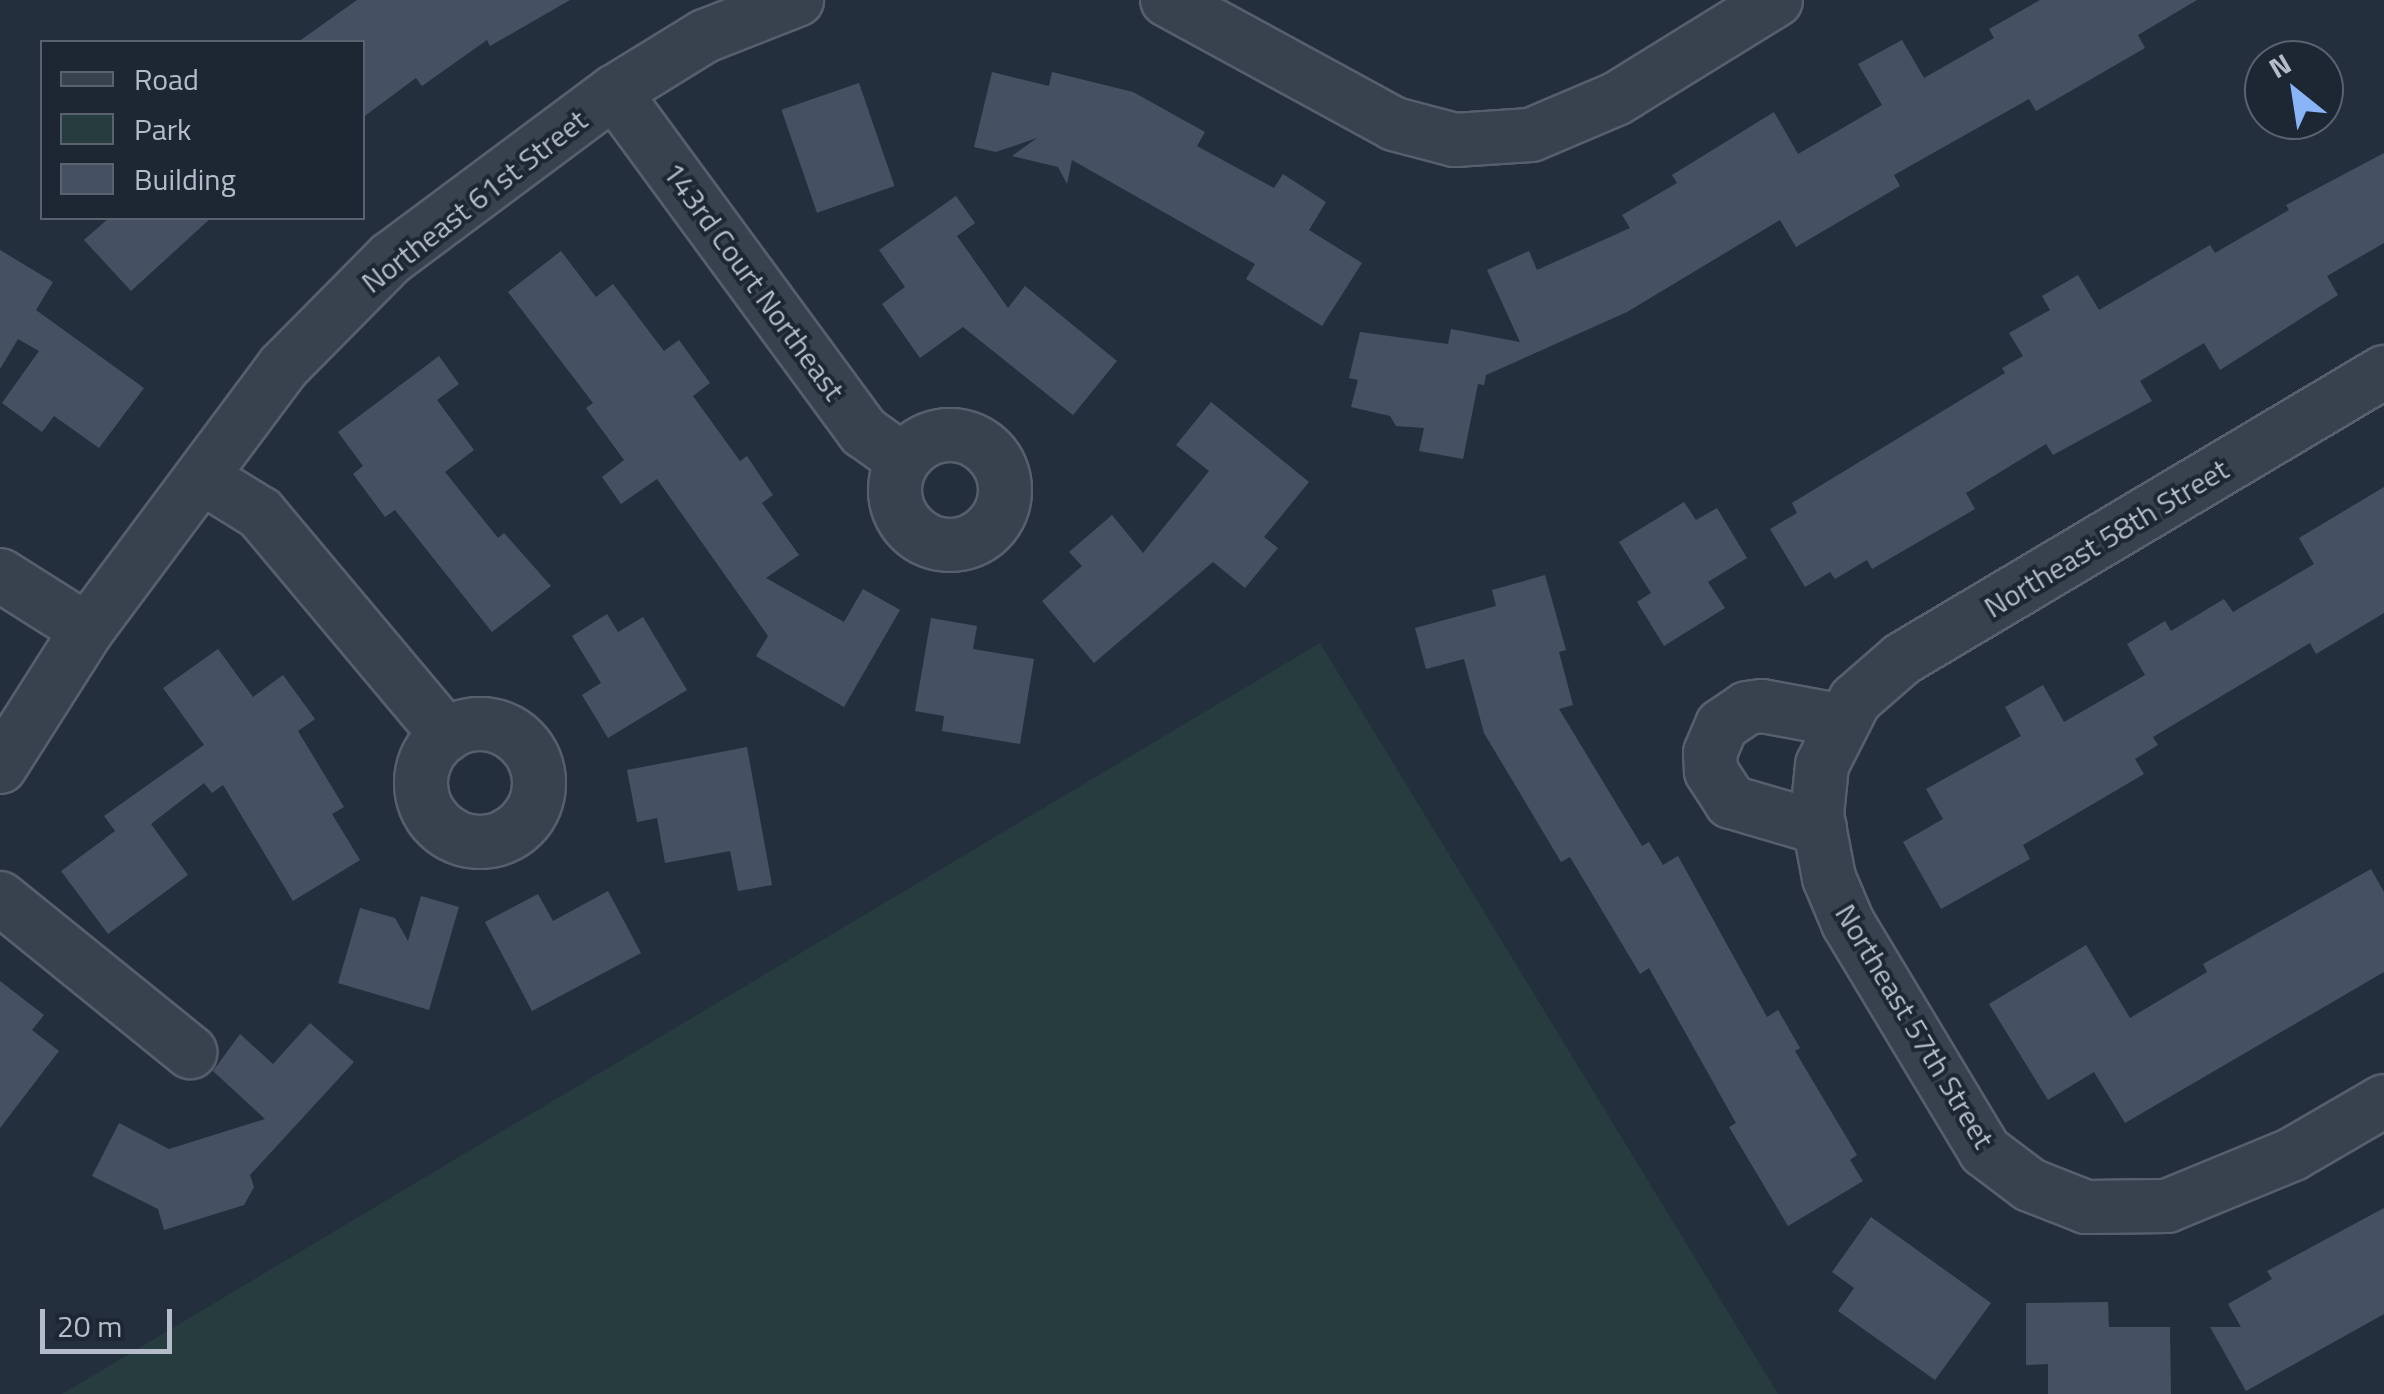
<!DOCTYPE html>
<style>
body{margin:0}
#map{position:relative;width:2384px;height:1394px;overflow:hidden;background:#242f3e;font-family:"Titillium Web",sans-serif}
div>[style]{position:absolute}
.green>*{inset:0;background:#263c3f}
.building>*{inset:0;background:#455162;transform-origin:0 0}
.roads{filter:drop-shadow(2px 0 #565f6c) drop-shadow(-2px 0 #565f6c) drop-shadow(0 2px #565f6c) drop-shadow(0 -2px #565f6c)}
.street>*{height:52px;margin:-26px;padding:0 26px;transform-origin:26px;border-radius:26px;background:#38414e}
.street>.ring{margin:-26px;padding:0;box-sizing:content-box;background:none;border:52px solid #38414e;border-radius:50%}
span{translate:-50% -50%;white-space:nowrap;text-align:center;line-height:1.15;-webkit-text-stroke:8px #1d2633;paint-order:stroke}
.street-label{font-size:30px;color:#b4bcc9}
.legend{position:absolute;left:40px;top:40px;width:325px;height:180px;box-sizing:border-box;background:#1d2633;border:2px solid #59626f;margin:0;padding:12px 18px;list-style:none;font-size:30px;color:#b4bcc9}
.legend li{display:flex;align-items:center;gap:20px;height:50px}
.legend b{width:50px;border:2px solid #59626f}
.north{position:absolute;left:2244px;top:40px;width:100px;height:100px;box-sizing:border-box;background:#1d2633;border:2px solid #59626f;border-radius:50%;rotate:330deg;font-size:28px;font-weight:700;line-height:40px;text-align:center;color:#b4bcc9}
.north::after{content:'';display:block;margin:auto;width:35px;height:45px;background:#8ab4f8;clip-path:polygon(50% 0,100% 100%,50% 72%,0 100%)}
.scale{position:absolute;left:40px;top:1309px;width:132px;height:45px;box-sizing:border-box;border:5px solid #b4bcc9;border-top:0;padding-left:12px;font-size:30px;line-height:35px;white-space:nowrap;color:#b4bcc9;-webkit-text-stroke:8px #1d2633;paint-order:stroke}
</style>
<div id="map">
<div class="green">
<i style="clip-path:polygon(1320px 643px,1778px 1394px,62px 1394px)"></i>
</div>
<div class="building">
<i style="clip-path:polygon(357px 0,570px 0,490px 46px,487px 40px,422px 86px,416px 78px,362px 118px,362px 42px,298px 42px)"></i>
<i style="clip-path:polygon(2040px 0,2197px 0,2138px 35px,2145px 48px,2036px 111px,2029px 99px,1894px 175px,1900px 186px,1796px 247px,1780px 220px,1627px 312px,1486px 375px,1484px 385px,1478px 384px,1463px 459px,1419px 451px,1424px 428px,1396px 426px,1390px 416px,1351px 407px,1358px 380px,1349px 378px,1360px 332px,1448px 344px,1451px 329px,1520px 342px,1487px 270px,1529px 251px,1537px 270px,1630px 228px,1622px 215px,1677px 183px,1672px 175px,1774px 112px,1798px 154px,1882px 105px,1858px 64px,1902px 40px,1924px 78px,1994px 38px,1989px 29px)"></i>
<i style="clip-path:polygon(992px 72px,1049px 86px,1052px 72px,1133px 92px,1205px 132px,1197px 146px,1274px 188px,1283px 174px,1326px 202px,1309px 230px,1362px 263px,1322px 326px,1246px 279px,1255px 264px,1072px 160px,1067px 184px,1058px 167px,1012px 156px,1037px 138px,996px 152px,974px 147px)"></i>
<i style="left:859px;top:83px;width:109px;height:82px;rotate:71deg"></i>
<i style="clip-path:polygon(2384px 153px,2384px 243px,2327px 276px,2338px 295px,2220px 370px,2204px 343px,2140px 381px,2152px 401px,2053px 455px,2046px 444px,1966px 493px,1975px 509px,1872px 569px,1867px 560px,1835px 579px,1830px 572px,1805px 587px,1770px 529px,1797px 513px,1792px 503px,2005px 373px,2002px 368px,2023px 356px,2009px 333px,2050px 310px,2042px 296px,2078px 275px,2099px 310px,2210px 245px,2215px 253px,2289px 210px,2286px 205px)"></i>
<i style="clip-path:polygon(956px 196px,975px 223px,957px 236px,1008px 308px,1025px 286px,1117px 361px,1073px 415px,963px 327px,920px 358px,882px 304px,905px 287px,879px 250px)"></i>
<i style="clip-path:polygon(109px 218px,211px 218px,131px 291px,84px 240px)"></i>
<i style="clip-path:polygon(0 250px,53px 282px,36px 310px,144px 388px,99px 448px,54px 416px,42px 432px,2px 403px,39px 351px,18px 339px,0 369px)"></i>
<i style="clip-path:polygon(561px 251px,596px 297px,613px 284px,664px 351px,679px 340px,710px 383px,693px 396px,740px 461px,747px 456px,773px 495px,762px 503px,799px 555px,766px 578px,844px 622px,863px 589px,900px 610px,844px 707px,756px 656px,768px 636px,657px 479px,621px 504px,602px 477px,624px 460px,586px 408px,593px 403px,508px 292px)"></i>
<i style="clip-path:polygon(439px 356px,459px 384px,437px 400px,474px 450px,445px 472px,498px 538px,504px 533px,551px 586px,492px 632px,395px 510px,385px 517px,353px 474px,363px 466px,338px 432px)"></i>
<i style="clip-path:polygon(1211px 402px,1309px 482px,1264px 537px,1278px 548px,1245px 588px,1213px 562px,1094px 663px,1042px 601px,1082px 566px,1069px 552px,1112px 515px,1143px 553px,1209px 471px,1176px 445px)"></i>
<i style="clip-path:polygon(2384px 487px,2384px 613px,2316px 654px,2310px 643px,2153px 737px,2158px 745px,2135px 759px,2144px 774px,2023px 845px,2030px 859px,1941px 909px,1903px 842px,1943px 819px,1926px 789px,2021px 736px,2005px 707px,2043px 685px,2064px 722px,2145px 675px,2127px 644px,2165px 621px,2171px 631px,2224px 599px,2233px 612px,2314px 564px,2299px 538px)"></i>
<i style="clip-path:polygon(1684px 502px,1696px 520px,1717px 508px,1747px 558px,1708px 582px,1725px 608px,1664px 646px,1637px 602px,1651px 593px,1619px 542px)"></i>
<i style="clip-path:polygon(1545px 575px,1566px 650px,1559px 652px,1573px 705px,1559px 709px,1642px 846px,1649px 842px,1663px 865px,1678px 856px,1767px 1017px,1778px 1010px,1800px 1048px,1795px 1051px,1857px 1155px,1850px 1160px,1863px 1181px,1788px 1226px,1729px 1127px,1736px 1123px,1649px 968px,1640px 974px,1570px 857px,1561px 862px,1484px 733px,1464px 659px,1426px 669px,1415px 628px,1496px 606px,1492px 590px)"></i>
<i style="clip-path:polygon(607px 614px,618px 632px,643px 617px,687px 690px,608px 738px,582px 695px,601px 683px,572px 636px)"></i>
<i style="clip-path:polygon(931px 618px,977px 626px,973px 649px,1034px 659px,1020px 744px,942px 731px,944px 716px,915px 711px)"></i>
<i style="clip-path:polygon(218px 649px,253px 697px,283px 675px,315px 719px,298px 731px,344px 807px,332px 814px,360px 860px,293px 901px,223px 785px,212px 793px,204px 783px,151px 824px,188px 875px,108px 934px,61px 871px,115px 831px,104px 816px,204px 745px,163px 688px)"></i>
<i style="clip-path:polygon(747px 747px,772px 885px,738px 891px,730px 851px,665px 863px,657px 818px,637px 822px,627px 770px)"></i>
<i style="clip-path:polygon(2371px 869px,2384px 892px,2384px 972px,2125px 1123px,2094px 1072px,2048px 1100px,1989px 1004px,2086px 945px,2130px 1018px,2207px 972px,2203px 964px)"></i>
<i style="clip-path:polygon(608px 891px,641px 953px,532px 1011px,485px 922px,538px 894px,553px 921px)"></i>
<i style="clip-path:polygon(421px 896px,459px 907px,429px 1010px,338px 983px,360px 908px,395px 918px,408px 941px)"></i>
<i style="clip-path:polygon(0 981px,44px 1015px,32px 1030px,59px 1051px,0 1128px)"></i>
<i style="clip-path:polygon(310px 1023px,354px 1062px,250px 1175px,254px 1187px,244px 1205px,164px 1230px,158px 1209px,92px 1176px,119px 1123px,169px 1149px,265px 1119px,213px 1071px,240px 1034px,273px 1064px)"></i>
<i style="clip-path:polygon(2384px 1208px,2384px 1314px,2246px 1391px,2210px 1327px,2241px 1327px,2228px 1304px,2272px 1279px,2267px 1271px)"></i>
<i style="clip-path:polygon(1871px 1217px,1991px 1303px,1935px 1380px,1838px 1311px,1854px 1288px,1832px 1272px)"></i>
<i style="clip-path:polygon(2108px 1302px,2109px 1327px,2170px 1327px,2171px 1394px,2048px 1394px,2048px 1364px,2026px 1365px,2026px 1303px)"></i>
</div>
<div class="roads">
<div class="street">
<i style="left:1167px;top:0;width:259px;rotate:28.6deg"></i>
<i style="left:1394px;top:124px;width:63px;rotate:14.7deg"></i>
<i style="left:1455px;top:140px;width:76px;rotate:-3.8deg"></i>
<i style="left:1531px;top:135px;width:92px;rotate:-23deg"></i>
<i style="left:1616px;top:99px;width:188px;rotate:-31.7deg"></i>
<i style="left:614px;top:92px;width:422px;rotate:53.7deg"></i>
<i style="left:864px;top:432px;width:48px;rotate:35.7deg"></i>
<i style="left:2384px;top:372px;width:561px;rotate:149.23deg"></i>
<i style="left:1902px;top:659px;width:62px;rotate:138.9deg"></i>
<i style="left:1855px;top:700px;width:73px;rotate:116.9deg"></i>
<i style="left:1822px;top:765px;width:50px;rotate:95.7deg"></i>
<i style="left:1817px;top:815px;width:64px;rotate:79.2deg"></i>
<i style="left:1829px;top:878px;width:49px;rotate:67.1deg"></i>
<i style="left:1848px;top:923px;width:266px;rotate:59deg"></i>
<i style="left:1985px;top:1151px;width:56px;rotate:37.1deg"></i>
<i style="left:2030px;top:1185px;width:60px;rotate:21.4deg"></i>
<i style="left:2086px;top:1207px;width:81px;rotate:-0.7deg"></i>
<i style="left:2167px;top:1206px;width:136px;rotate:-22.4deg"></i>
<i style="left:2293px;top:1154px;width:105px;rotate:-30.2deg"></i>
<i class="ring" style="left:895px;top:435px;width:58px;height:58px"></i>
<i style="left:203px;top:478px;width:67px;rotate:31.6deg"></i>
<i style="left:260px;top:513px;width:290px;rotate:50deg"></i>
<i style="left:0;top:575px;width:103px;rotate:32.3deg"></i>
<i class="ring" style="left:421px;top:724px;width:66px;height:66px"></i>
<i style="left:0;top:767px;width:162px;rotate:-57.6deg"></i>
<i style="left:87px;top:630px;width:328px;rotate:-53.3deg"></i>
<i style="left:283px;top:367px;width:153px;rotate:-45.3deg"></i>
<i style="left:391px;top:258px;width:278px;rotate:-36.7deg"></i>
<i style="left:614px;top:92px;width:107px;rotate:-31.6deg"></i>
<i style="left:705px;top:36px;width:99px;rotate:-21.4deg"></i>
<i style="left:1820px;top:828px;width:93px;rotate:-163.7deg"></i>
<i style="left:1731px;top:802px;width:37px;rotate:-123deg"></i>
<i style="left:1711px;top:771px;width:18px;rotate:-93deg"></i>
<i style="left:1710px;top:753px;width:30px;rotate:-67deg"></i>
<i style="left:1722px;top:725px;width:30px;rotate:-34deg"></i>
<i style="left:1747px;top:708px;width:15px;rotate:-8deg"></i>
<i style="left:1762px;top:706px;width:83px;rotate:10.4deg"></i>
<i style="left:0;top:898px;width:245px;rotate:39deg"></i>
</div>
</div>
<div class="street-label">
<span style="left:474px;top:201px;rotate:-38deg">Northeast 61st Street</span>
<span style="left:754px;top:281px;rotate:54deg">143rd Court Northeast</span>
<span style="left:2106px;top:538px;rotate:-31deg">Northeast 58th Street</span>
<span style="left:1915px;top:1026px;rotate:59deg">Northeast 57th Street</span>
</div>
<ul class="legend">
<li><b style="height:12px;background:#38414e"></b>Road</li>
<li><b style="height:28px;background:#263c3f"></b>Park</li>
<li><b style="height:28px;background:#455162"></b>Building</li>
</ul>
<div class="north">N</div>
<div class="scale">20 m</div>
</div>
